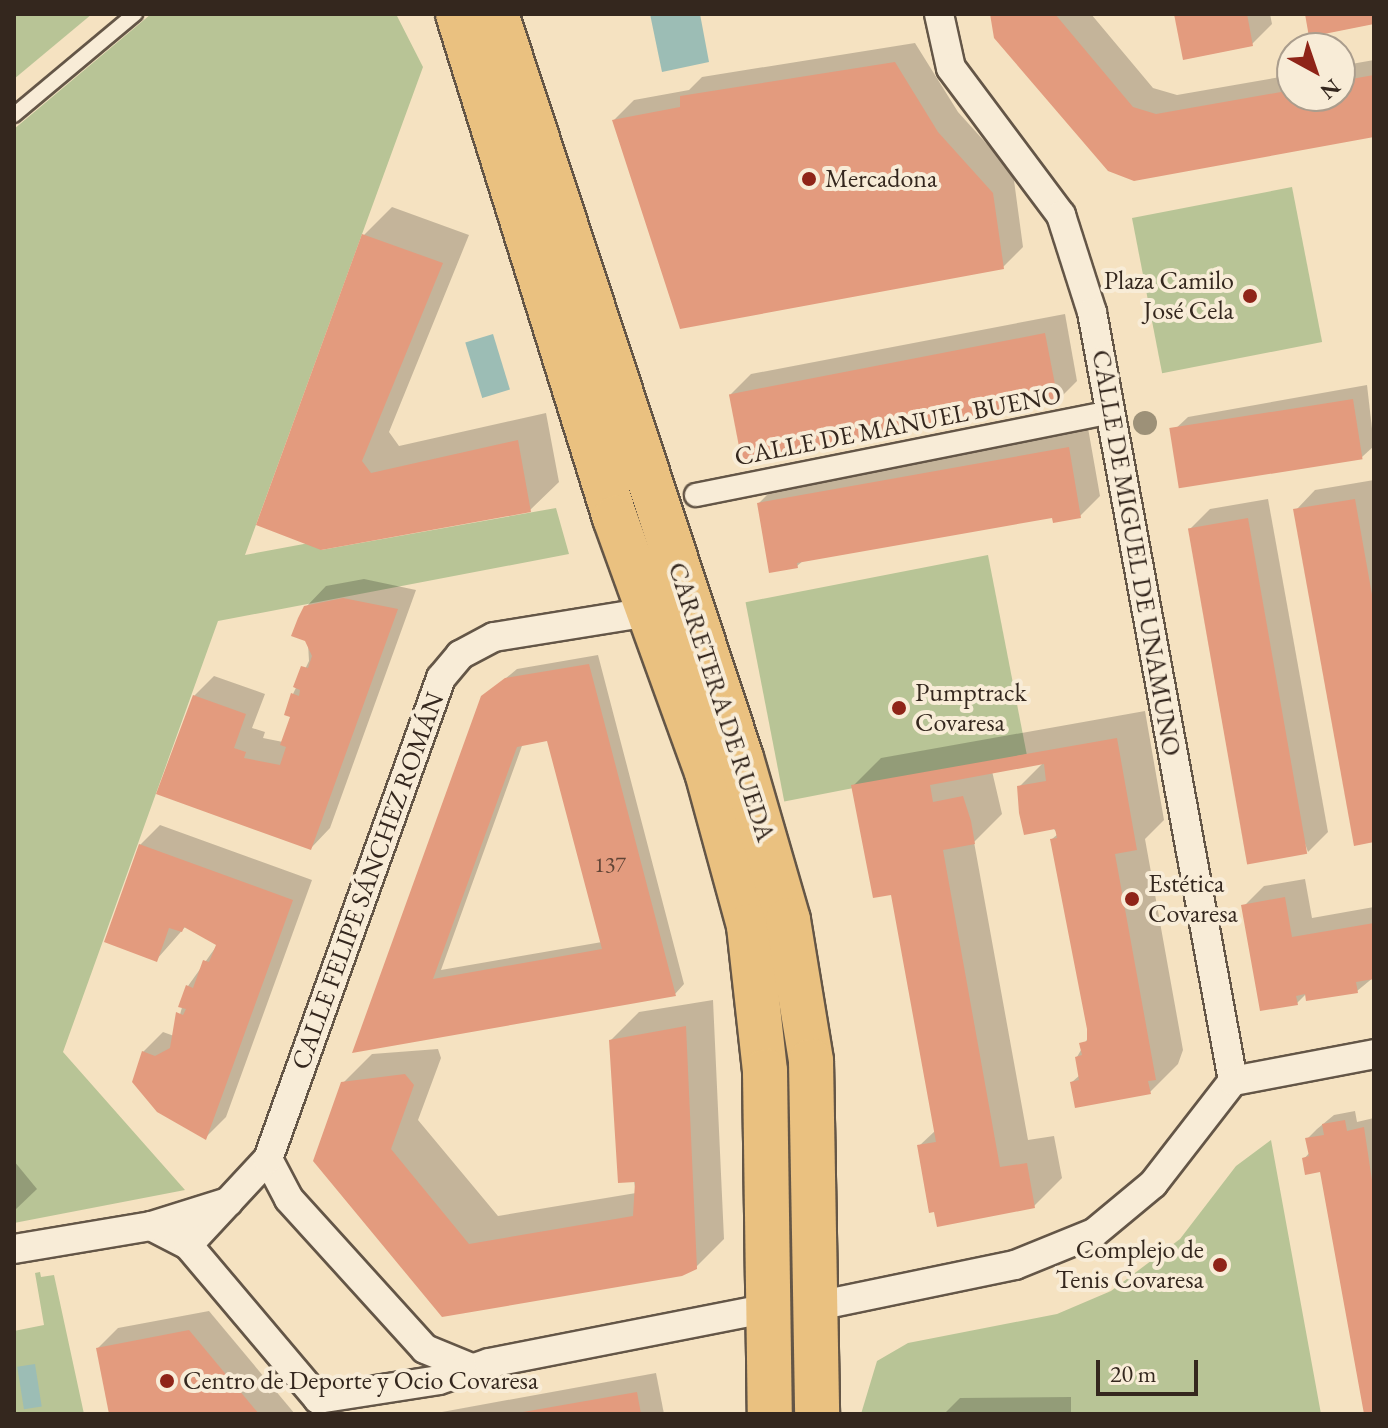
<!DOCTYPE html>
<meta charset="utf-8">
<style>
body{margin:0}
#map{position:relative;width:1388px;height:1428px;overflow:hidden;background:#f5e2c1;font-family:"EB Garamond",serif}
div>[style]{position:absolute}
.green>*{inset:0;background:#b8c496;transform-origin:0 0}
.water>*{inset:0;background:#9cbdb5;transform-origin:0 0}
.shadow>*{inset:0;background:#0003}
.building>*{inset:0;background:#e39b7e;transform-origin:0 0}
.roads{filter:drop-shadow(2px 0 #645647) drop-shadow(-2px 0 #645647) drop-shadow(0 2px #645647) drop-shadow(0 -2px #645647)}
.service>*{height:14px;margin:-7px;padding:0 7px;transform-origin:7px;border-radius:7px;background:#f8ecd7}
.pedestrian>*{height:22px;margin:-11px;padding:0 11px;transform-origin:11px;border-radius:11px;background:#f8ecd7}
.minor>*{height:28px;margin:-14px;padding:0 14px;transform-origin:14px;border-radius:14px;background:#f8ecd7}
.primary>*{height:44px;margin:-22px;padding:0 22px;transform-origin:22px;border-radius:22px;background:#eac180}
.trees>*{width:24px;height:24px;margin:-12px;border-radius:50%;background:#9d9178}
.dots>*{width:22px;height:22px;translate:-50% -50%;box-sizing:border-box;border:4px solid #f8ecd7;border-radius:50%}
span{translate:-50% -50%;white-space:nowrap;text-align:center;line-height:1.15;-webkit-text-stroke:8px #f8ecd7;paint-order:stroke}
.number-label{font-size:22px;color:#604436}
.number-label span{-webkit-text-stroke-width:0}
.poi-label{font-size:26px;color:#34271e}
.left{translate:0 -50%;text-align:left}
.right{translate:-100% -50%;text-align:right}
.street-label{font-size:26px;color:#34271e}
.frame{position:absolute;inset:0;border:16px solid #34271e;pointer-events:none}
.north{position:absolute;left:1276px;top:32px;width:80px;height:80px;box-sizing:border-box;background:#f8ecd7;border:2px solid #aa9d8d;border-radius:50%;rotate:140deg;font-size:22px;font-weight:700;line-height:32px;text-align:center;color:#34271e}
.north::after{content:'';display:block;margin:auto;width:28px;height:36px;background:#8f2418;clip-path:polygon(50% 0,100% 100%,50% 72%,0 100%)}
.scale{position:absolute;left:1096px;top:1360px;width:102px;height:36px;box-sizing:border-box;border:4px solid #34271e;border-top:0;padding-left:10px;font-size:24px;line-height:28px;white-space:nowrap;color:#34271e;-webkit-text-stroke:6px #f8ecd7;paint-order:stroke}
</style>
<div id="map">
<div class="green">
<i style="clip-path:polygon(14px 14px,92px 14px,14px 79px)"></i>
<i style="clip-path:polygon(151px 14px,396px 14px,423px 67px,245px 555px,320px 541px,321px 550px,556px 508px,569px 554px,218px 621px,63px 1052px,185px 1190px,14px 1223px,14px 129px)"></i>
<i style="left:1292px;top:187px;width:158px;height:163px;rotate:79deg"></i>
<i style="left:988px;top:555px;width:203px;height:247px;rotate:79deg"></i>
<i style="clip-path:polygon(1271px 1140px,1321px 1414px,861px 1414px,877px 1361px,908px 1343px,1057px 1314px,1111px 1291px,1180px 1239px,1236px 1166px)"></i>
<i style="clip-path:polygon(40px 1272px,41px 1277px,54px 1275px,84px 1414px,14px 1414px,14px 1331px,44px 1325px,35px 1273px)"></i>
</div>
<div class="water">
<i style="clip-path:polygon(650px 14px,700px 14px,709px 62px,662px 72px)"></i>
<i style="left:493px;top:334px;width:58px;height:29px;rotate:73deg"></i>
<i style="left:35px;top:1364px;width:43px;height:18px;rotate:81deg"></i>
</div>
<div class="shadow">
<i style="clip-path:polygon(992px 14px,1091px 14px,1153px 88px,1177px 95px,1292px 75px,1292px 96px,1340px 96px,1340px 66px,1374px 60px,1374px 135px,1134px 179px)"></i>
<i style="clip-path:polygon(1176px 14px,1270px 14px,1272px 24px,1252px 44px)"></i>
<i style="clip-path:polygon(915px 43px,958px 112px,1013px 173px,1023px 247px,1003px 267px,614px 120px,634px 100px,689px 90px,702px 77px)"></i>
<i style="clip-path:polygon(392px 207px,469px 235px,389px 432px,399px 446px,546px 413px,559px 482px,530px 510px,321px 548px,364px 235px)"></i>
<i style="clip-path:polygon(1065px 314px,1077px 381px,1057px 401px,731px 394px,751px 374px)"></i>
<i style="clip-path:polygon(1367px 385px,1374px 446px,1362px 457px,1172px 432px,1188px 417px)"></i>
<i style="clip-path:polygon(1088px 428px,1100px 496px,1080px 516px,1053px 515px,804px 560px,797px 566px,759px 503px,779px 483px)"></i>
<i style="clip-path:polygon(1374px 480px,1374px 840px,1296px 510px,1315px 490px)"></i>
<i style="clip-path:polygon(1268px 499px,1328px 832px,1308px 852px,1190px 529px,1210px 509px)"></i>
<i style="clip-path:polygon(364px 579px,416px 590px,330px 828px,311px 848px,159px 793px,194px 696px,214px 676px,265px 694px,252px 728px,265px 732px,263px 738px,283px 742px,293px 716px,293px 694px,309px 661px,306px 607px,326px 586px)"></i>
<i style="clip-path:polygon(evenodd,598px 655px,684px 984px,675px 994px,355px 1050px,483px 697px,517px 669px,598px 655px,548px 739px,602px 942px,441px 970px,523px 743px,548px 739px)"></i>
<i style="clip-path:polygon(1145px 711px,1164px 820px,1145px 839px,1183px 1050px,1178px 1064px,1150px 1092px,1072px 1082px,1080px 1075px,1077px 1057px,1089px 1036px,1052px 839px,1058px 834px,1019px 787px,1044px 762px,992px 771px,1002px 814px,974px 842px,1028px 1140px,1054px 1136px,1062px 1178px,1034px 1206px,919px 1146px,936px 1130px,893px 893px,853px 786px,881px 758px)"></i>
<i style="clip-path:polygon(160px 825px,312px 880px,226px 1117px,206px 1137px,143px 1052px,163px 1032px,174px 1036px,188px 986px,218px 944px,186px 926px,157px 959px,140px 845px)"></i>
<i style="clip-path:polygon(1305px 879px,1312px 918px,1374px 907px,1374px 977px,1357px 991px,1307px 993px,1297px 1003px,1244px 906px,1264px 886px)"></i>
<i style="clip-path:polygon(713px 1000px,724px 1239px,696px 1267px,442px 1315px,343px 1083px,372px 1054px,438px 1049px,441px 1058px,418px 1120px,498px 1216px,636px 1193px,611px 1040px,639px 1012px)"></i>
<i style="clip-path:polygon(1355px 1111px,1357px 1122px,1374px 1118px,1374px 1414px,1366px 1414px,1321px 1169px,1304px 1159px,1310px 1152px,1308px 1138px,1317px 1129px,1334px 1115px)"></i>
<i style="clip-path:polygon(14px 1161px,37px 1189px,14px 1211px)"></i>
<i style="clip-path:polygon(209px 1311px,295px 1414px,110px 1414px,98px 1348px,118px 1328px)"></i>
<i style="clip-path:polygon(656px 1373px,664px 1414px,431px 1414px)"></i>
<i style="clip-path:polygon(1071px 1397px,1071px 1414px,944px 1414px,960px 1398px)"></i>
</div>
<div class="building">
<i style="clip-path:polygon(990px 14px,1055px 14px,1133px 107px,1156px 114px,1292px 90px,1292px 96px,1340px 96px,1340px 81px,1374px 75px,1374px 137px,1134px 181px,1108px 171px,994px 38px)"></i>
<i style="clip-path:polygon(1174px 14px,1247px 14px,1253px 46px,1183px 60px)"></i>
<i style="clip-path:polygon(1305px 14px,1374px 14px,1374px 24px,1309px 37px)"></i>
<i style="clip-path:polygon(895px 62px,938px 132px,993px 193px,1004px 269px,680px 329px,612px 120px,680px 107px,680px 96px)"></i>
<i style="clip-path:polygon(362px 234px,443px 263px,362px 461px,371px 473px,518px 440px,531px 512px,321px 550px,256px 525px)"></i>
<i style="left:1045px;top:333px;width:71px;height:322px;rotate:79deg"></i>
<i style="left:1353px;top:399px;width:61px;height:186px;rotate:81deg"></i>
<i style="clip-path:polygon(1069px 447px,1081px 518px,1053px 523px,1052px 518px,797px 563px,798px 568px,769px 573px,757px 503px)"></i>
<i style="clip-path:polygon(1355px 499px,1374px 606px,1374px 842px,1354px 846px,1293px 509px)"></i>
<i style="left:1248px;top:518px;width:341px;height:61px;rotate:80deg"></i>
<i style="clip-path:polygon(343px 598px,398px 609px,311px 850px,156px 794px,193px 695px,246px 714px,234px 748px,246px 752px,244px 758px,280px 765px,286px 747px,280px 745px,290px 717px,284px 715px,291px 693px,299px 696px,300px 690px,293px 687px,301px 666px,308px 668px,312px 656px,305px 641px,291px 636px,298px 618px,304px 606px)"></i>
<i style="clip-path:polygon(evenodd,589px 664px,676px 996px,352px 1053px,481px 696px,505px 678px,589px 664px,547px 741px,602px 949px,433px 979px,517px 747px,547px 741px)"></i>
<i style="clip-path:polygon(1117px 738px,1137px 850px,1115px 854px,1156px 1080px,1148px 1081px,1151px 1094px,1075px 1108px,1070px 1082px,1079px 1080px,1075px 1057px,1082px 1055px,1079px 1043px,1087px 1041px,1087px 1029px,1050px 839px,1057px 838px,1055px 829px,1024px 835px,1019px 813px,1017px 786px,1046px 781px,1044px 764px,930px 785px,933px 802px,963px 796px,971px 821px,975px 844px,943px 850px,1000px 1167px,1027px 1163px,1035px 1208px,937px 1227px,934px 1212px,929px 1213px,917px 1145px,936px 1142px,891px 895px,873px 898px,851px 785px)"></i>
<i style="clip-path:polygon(139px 844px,293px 900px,206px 1140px,157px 1112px,132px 1082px,142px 1051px,155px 1056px,170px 1048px,176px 1012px,183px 1015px,186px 1009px,178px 1007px,186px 985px,193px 988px,203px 960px,209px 962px,216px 945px,184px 927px,182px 932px,169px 928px,157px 962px,104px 942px)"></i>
<i style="clip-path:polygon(1285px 897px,1292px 937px,1374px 923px,1374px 979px,1356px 982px,1358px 993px,1306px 1001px,1305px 994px,1296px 996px,1298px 1005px,1260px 1011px,1241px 905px)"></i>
<i style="clip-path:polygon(686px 1026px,697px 1269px,682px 1276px,442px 1317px,313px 1161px,341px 1082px,405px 1074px,414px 1085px,391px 1149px,469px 1244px,633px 1216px,635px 1182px,618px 1183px,609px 1040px)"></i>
<i style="clip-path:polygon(1345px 1120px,1347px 1131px,1364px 1127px,1374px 1194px,1374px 1414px,1364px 1414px,1320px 1172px,1305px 1175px,1302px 1158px,1309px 1156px,1305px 1138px,1324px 1135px,1322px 1124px)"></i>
<i style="clip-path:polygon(189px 1330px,259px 1414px,109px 1414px,96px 1348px)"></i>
<i style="clip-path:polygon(637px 1392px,641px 1414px,523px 1414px,523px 1412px)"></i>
</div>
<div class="roads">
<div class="service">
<i style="left:14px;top:115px;width:158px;rotate:-39.9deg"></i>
</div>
<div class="pedestrian">
<i style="left:696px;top:495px;width:422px;rotate:-11.3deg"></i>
</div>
<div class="minor">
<i style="left:939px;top:14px;width:55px;rotate:77.5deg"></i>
<i style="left:951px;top:68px;width:184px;rotate:53.2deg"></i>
<i style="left:1061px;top:215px;width:102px;rotate:72.3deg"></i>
<i style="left:1092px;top:312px;width:782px;rotate:79.61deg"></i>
<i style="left:268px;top:1159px;width:45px;rotate:62.3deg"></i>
<i style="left:289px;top:1199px;width:202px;rotate:47.8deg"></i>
<i style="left:425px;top:1349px;width:50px;rotate:22.4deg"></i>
<i style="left:151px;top:1226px;width:42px;rotate:27.2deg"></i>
<i style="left:188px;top:1245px;width:202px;rotate:49.8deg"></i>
<i style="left:318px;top:1399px;width:122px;rotate:-8.9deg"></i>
<i style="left:439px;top:1380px;width:53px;rotate:-18.8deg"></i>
<i style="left:489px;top:1363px;width:286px;rotate:-11.1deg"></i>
<i style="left:188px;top:1245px;width:117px;rotate:-47.1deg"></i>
<i style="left:268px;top:1159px;width:511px;rotate:-70.22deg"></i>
<i style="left:441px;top:678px;width:30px;rotate:-50deg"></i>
<i style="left:460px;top:655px;width:38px;rotate:-28deg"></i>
<i style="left:494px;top:637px;width:156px;rotate:-9.2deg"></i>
<i style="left:14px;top:1249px;width:139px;rotate:-9.5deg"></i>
<i style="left:151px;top:1226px;width:81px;rotate:-17.3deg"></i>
<i style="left:817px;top:1306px;width:202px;rotate:-11.7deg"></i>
<i style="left:1015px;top:1265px;width:85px;rotate:-22.1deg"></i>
<i style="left:1094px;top:1233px;width:77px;rotate:-39.7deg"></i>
<i style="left:1153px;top:1184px;width:130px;rotate:-52.2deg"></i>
<i style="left:1233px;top:1081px;width:144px;rotate:-10.8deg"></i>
</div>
<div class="primary">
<i style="left:458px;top:14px;width:528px;rotate:72.7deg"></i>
<i style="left:615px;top:518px;width:270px;rotate:70.1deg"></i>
<i style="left:707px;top:772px;width:160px;rotate:74.7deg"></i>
<i style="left:749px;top:926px;width:146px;rotate:83.7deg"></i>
<i style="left:765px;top:1071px;width:343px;rotate:89.2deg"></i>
<i style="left:496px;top:14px;width:783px;rotate:71.77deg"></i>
<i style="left:741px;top:758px;width:169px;rotate:73.8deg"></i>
<i style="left:788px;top:920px;width:143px;rotate:80.7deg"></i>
<i style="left:811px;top:1061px;width:353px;rotate:89deg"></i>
</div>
</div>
<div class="trees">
<i style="left:1145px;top:423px"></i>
</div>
<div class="dots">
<i style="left:809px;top:179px;background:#8f2418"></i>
<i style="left:1250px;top:296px;background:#8f2418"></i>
<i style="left:899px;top:708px;background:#8f2418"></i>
<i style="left:1132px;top:899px;background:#8f2418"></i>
<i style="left:1220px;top:1265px;background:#8f2418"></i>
<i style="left:167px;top:1381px;background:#8f2418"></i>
</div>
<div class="number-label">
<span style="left:610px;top:865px">137</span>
</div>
<div class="poi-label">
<span class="left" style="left:825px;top:179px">Mercadona</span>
<span class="right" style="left:1234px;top:296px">Plaza Camilo<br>José Cela</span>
<span class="left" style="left:915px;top:708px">Pumptrack<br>Covaresa</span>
<span class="left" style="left:1148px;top:899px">Estética<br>Covaresa</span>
<span class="right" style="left:1204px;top:1265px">Complejo de<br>Tenis Covaresa</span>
<span class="left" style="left:183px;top:1381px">Centro de Deporte y Ocio Covaresa</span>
</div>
<div class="street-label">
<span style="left:898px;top:426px;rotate:-11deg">CALLE DE MANUEL BUENO</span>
<span style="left:1136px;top:553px;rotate:80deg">CALLE DE MIGUEL DE UNAMUNO</span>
<span style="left:721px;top:702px;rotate:72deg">CARRETERA DE RUEDA</span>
<span style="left:368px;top:881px;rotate:-70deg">CALLE FELIPE SÁNCHEZ ROMÁN</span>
</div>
<div class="frame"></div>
<div class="north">N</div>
<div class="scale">20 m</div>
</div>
